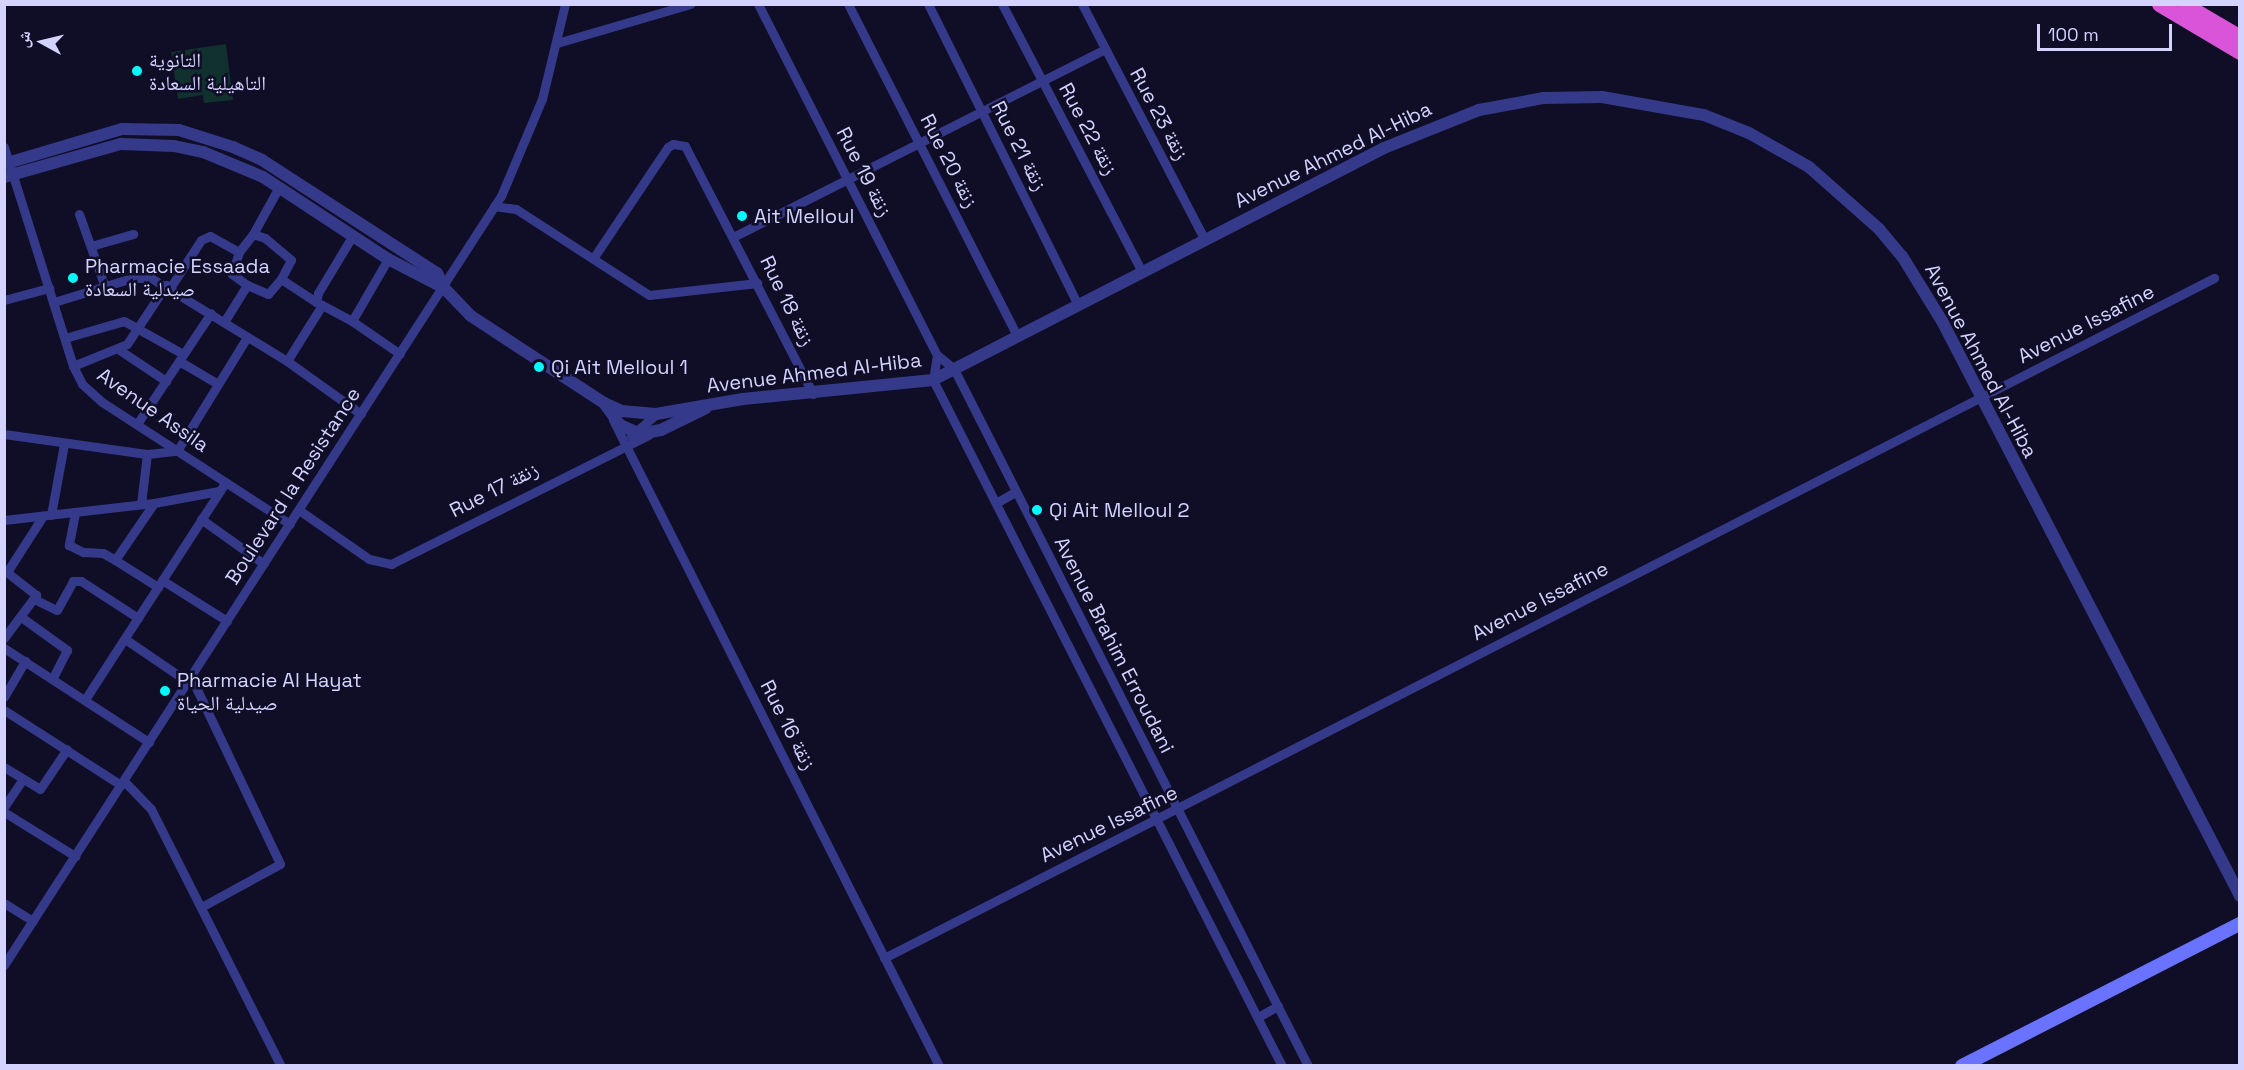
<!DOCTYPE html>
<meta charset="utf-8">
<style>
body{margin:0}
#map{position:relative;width:2244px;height:1070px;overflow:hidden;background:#100d27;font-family:"Space Grotesk","Noto Naskh Arabic",sans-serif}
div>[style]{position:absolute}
.green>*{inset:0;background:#10312d}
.minor>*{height:9px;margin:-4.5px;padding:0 4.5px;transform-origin:4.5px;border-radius:4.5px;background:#353989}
.tertiary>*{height:12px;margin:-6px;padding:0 6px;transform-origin:6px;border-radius:6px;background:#353989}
.secondary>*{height:14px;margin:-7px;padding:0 7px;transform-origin:7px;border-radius:7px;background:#6a73ff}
.trunk>*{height:15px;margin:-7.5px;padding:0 7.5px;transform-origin:7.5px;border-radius:7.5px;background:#d954d8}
.dots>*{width:16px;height:16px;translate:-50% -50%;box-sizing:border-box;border:3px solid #100d27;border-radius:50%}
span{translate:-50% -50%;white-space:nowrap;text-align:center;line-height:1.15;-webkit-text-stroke:5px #100d27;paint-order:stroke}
.poi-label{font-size:20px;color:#d4d3ff}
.left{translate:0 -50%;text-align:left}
.street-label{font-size:20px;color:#d4d3ff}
.frame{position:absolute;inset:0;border:6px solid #d4d3ff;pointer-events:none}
.north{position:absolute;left:12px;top:12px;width:60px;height:60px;-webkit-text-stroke:4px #100d27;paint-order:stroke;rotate:278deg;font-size:16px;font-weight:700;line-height:24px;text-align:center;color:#d4d3ff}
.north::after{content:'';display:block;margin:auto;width:21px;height:27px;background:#d4d3ff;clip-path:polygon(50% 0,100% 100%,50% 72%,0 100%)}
.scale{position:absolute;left:2037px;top:24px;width:135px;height:27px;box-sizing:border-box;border:3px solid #d4d3ff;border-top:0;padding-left:8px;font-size:18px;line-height:21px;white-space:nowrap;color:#d4d3ff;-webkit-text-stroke:4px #100d27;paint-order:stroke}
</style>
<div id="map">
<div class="green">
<i style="clip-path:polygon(226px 44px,233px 100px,204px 103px,203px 95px,178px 99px,171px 52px)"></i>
</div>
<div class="minor">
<i style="left:758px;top:4px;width:394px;rotate:63deg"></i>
<i style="left:937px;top:355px;width:22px;rotate:39deg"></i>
<i style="left:954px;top:369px;width:782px;rotate:63.07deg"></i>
<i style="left:848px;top:4px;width:370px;rotate:63deg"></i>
<i style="left:928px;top:4px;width:334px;rotate:63.5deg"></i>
<i style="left:1002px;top:4px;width:300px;rotate:62.4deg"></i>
<i style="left:1082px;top:4px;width:266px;rotate:62.5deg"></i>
<i style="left:557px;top:43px;width:139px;rotate:-16.3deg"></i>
<i style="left:4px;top:147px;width:230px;rotate:72.5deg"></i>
<i style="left:73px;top:366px;width:20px;rotate:63deg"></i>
<i style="left:82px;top:384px;width:27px;rotate:42deg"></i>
<i style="left:102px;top:402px;width:224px;rotate:33deg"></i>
<i style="left:494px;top:206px;width:22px;rotate:8deg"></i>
<i style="left:516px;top:209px;width:158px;rotate:32.9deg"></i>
<i style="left:649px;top:295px;width:109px;rotate:-6.3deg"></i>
<i style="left:79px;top:214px;width:77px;rotate:70.4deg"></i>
<i style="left:253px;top:234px;width:54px;rotate:-61deg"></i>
<i style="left:735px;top:236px;width:413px;rotate:-26.8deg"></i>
<i style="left:91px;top:246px;width:44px;rotate:-15.9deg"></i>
<i style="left:239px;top:252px;width:23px;rotate:108deg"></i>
<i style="left:232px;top:274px;width:19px;rotate:36deg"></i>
<i style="left:247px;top:285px;width:23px;rotate:23deg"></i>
<i style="left:268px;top:294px;width:20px;rotate:-49deg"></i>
<i style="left:281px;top:279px;width:42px;rotate:33.3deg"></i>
<i style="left:594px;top:257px;width:133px;rotate:-56.1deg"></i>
<i style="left:668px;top:147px;width:6px;rotate:-31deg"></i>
<i style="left:673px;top:144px;width:12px;rotate:9deg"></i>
<i style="left:685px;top:146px;width:279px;rotate:62.7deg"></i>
<i style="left:170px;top:288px;width:57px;rotate:-57.1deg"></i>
<i style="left:201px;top:240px;width:10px;rotate:-24deg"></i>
<i style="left:210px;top:236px;width:33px;rotate:29deg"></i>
<i style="left:239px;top:252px;width:23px;rotate:-52deg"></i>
<i style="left:253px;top:234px;width:13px;rotate:18deg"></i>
<i style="left:265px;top:238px;width:34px;rotate:40deg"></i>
<i style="left:291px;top:260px;width:21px;rotate:118deg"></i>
<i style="left:4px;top:300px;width:47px;rotate:-14.9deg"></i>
<i style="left:54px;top:302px;width:82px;rotate:-17.1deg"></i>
<i style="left:132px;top:278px;width:19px"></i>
<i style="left:151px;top:278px;width:159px;rotate:31.4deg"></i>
<i style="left:287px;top:361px;width:91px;rotate:35.6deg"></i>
<i style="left:322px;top:305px;width:34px;rotate:28deg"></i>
<i style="left:352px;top:321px;width:72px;rotate:-59.9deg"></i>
<i style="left:352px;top:321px;width:58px;rotate:34.5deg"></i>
<i style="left:224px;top:322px;width:44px;rotate:-58.1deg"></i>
<i style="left:65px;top:338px;width:61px;rotate:-16.1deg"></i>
<i style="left:124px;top:321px;width:68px;rotate:29.2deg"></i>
<i style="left:118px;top:349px;width:58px;rotate:33.7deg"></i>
<i style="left:937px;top:355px;width:25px;rotate:99deg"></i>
<i style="left:933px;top:380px;width:770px;rotate:63.04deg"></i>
<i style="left:179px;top:361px;width:45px;rotate:30.5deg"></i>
<i style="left:287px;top:361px;width:66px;rotate:-58deg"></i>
<i style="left:322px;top:305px;width:7px;rotate:-153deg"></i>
<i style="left:316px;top:302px;width:9px;rotate:-77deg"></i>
<i style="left:318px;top:293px;width:68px;rotate:-58.9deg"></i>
<i style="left:73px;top:366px;width:58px;rotate:-22.2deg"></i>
<i style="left:127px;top:344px;width:71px;rotate:-56.5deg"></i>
<i style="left:613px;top:420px;width:724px;rotate:63.22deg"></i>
<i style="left:137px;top:424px;width:133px;rotate:-56.3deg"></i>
<i style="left:4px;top:434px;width:144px;rotate:8deg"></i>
<i style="left:147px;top:454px;width:30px;rotate:-6deg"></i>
<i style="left:177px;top:451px;width:134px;rotate:-58.4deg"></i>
<i style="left:631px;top:436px;width:33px;rotate:-41deg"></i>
<i style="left:996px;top:503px;width:22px;rotate:-30deg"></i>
<i style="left:141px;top:504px;width:50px;rotate:-83.2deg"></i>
<i style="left:299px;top:510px;width:85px;rotate:35deg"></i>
<i style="left:369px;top:559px;width:23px;rotate:13deg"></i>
<i style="left:391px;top:564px;width:288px;rotate:-26.6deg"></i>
<i style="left:75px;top:513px;width:33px;rotate:101deg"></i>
<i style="left:69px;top:545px;width:16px;rotate:27deg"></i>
<i style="left:83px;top:552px;width:20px;rotate:3deg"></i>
<i style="left:103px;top:553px;width:14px;rotate:30deg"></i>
<i style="left:115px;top:560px;width:69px;rotate:-55.6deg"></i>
<i style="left:51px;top:515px;width:72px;rotate:-79.6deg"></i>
<i style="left:201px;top:519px;width:77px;rotate:35.5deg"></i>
<i style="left:4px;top:520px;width:151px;rotate:-6.5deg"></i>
<i style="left:154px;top:503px;width:66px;rotate:-10.5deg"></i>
<i style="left:115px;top:560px;width:51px;rotate:32.1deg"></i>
<i style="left:162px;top:580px;width:77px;rotate:32.2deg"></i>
<i style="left:34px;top:599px;width:25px;rotate:26deg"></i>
<i style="left:57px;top:610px;width:33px;rotate:-61deg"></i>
<i style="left:73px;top:581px;width:8px"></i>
<i style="left:81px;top:581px;width:68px;rotate:33deg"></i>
<i style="left:21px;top:617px;width:57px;rotate:35.7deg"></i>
<i style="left:67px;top:650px;width:31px;rotate:117deg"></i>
<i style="left:4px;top:638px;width:54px;rotate:-53.3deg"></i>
<i style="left:36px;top:595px;width:37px;rotate:-142deg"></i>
<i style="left:7px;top:572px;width:67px;rotate:-57.3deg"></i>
<i style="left:125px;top:639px;width:76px;rotate:34.3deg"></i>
<i style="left:4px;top:648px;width:173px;rotate:33deg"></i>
<i style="left:191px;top:677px;width:207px;rotate:64.5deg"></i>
<i style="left:280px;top:864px;width:90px;rotate:151.4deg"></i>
<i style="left:4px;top:697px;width:42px;rotate:-59.7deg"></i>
<i style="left:86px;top:698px;width:257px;rotate:-57.1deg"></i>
<i style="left:4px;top:710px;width:139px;rotate:32.7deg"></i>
<i style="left:4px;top:767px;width:42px;rotate:31.4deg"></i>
<i style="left:40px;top:789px;width:48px;rotate:-56deg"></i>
<i style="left:124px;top:781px;width:39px;rotate:46deg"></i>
<i style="left:151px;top:809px;width:288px;rotate:63.2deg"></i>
<i style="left:4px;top:807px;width:34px;rotate:-56deg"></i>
<i style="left:4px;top:812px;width:84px;rotate:31.8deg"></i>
<i style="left:4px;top:903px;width:34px;rotate:32deg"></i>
<i style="left:884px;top:958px;width:1494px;rotate:-27.08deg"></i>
<i style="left:4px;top:965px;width:916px;rotate:-57.13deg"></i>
<i style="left:501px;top:196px;width:105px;rotate:-67.1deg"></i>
<i style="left:542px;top:99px;width:98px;rotate:-76.4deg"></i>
<i style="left:1258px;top:1017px;width:23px;rotate:-29deg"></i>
</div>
<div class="tertiary">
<i style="left:4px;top:164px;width:123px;rotate:-16.5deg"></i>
<i style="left:122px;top:129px;width:57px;rotate:1deg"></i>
<i style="left:179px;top:130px;width:57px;rotate:17.5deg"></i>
<i style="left:233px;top:147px;width:32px;rotate:24deg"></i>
<i style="left:262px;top:160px;width:208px;rotate:32.9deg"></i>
<i style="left:437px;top:273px;width:17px;rotate:65deg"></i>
<i style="left:444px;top:288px;width:39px;rotate:46deg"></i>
<i style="left:471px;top:316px;width:159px;rotate:33.2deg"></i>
<i style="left:604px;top:403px;width:20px;rotate:24deg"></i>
<i style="left:622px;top:411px;width:34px;rotate:5deg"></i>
<i style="left:656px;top:414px;width:88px;rotate:-9.8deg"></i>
<i style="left:743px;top:399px;width:191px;rotate:-5.7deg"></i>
<i style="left:933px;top:380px;width:507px;rotate:-27.22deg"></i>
<i style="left:1384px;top:148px;width:102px;rotate:-21.8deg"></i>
<i style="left:1479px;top:110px;width:66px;rotate:-10.5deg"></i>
<i style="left:1544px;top:98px;width:58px;rotate:-1deg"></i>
<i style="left:1602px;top:97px;width:104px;rotate:10deg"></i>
<i style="left:1704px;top:115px;width:48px;rotate:21.8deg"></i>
<i style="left:1749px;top:133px;width:69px;rotate:29.5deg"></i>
<i style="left:1809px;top:167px;width:94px;rotate:41.5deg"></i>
<i style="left:1879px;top:229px;width:35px;rotate:50deg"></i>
<i style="left:1902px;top:256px;width:76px;rotate:58.4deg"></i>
<i style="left:1942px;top:321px;width:648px;rotate:62.6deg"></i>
<i style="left:4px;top:177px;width:122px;rotate:-15.8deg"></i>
<i style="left:121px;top:144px;width:53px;rotate:2.2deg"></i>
<i style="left:174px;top:146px;width:30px;rotate:12deg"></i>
<i style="left:203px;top:152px;width:65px;rotate:22.6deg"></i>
<i style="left:263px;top:177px;width:149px;rotate:33.3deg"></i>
<i style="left:388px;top:259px;width:63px;rotate:27.4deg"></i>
<i style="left:604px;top:403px;width:27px;rotate:54deg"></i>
<i style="left:620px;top:425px;width:22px;rotate:24deg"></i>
<i style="left:640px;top:434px;width:21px;rotate:-11deg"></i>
<i style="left:661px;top:430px;width:50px;rotate:-26.1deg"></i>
</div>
<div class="secondary">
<i style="left:1962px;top:1066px;width:312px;rotate:-27.1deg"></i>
</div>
<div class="trunk">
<i style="left:2159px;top:4px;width:94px;rotate:30.7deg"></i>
<i style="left:2184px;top:4px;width:65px;rotate:30.5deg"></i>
</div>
<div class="dots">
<i style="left:137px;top:71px;background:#00fafe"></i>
<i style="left:742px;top:216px;background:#00fafe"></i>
<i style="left:73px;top:278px;background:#00fafe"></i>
<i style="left:539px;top:367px;background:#00fafe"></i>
<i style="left:1037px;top:510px;background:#00fafe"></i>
<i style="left:165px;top:691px;background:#00fafe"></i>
</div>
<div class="poi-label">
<span class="left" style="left:149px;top:72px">التانوية<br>التاهيلية السعادة</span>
<span class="left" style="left:754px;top:216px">Ait Melloul</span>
<span class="left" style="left:85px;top:278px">Pharmacie Essaada<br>صيدلية السعادة</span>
<span class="left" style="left:551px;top:367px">Qi Ait Melloul 1</span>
<span class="left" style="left:1049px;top:510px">Qi Ait Melloul 2</span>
<span class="left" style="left:177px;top:692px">Pharmacie Al Hayat<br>صيدلية الحياة</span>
</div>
<div class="street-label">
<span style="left:1159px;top:114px;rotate:62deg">Rue 23 زنقة</span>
<span style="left:1088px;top:129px;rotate:62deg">Rue 22 زنقة</span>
<span style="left:1019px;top:146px;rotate:63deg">Rue 21 زنقة</span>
<span style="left:1333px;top:155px;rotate:-26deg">Avenue Ahmed Al-Hiba</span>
<span style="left:949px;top:161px;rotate:63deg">Rue 20 زنقة</span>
<span style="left:864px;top:172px;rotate:63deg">Rue 19 زنقة</span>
<span style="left:787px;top:301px;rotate:64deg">Rue 18 زنقة</span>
<span style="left:2086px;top:324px;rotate:-27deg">Avenue Issafine</span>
<span style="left:1981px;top:361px;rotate:62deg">Avenue Ahmed Al-Hiba</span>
<span style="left:814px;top:373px;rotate:-7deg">Avenue Ahmed Al-Hiba</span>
<span style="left:153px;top:410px;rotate:35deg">Avenue Assila</span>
<span style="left:293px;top:486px;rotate:-57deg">Boulevard la Resistance</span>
<span style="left:494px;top:490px;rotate:-27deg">Rue 17 زنقة</span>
<span style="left:1540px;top:601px;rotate:-27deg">Avenue Issafine</span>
<span style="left:1114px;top:645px;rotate:63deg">Avenue Brahim Erroudani</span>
<span style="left:788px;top:725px;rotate:63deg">Rue 16 زنقة</span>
<span style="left:1109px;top:824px;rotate:-26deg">Avenue Issafine</span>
</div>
<div class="frame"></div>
<div class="north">ش</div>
<div class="scale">100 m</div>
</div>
